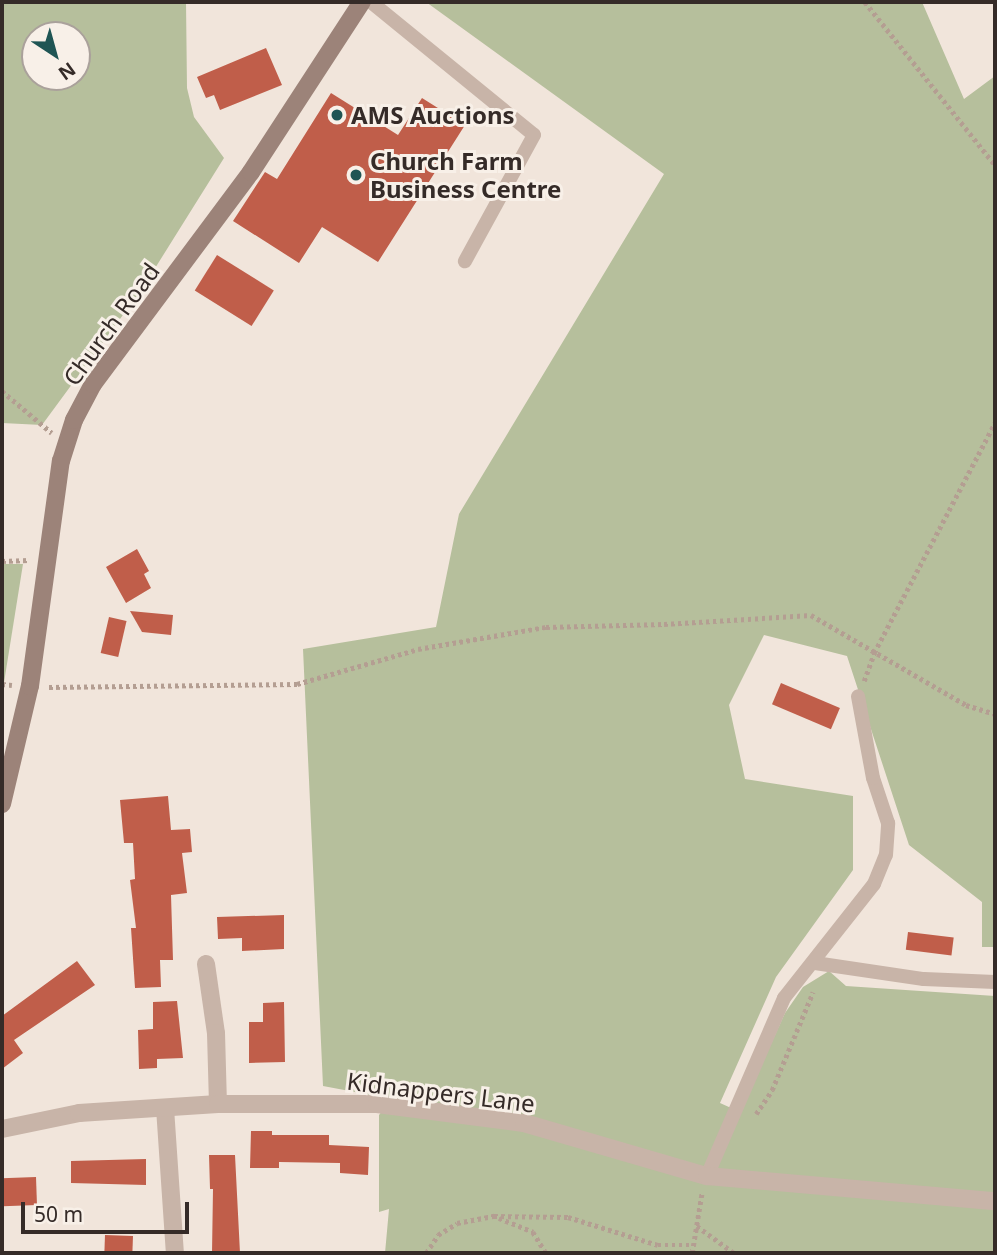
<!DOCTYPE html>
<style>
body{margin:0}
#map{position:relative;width:997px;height:1255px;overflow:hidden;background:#f1e5db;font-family:"Noto Sans",sans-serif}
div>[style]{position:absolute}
.green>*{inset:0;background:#b6bf9c}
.building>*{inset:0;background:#c05e4a;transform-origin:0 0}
.path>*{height:4.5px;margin-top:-2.25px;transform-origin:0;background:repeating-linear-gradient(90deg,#b49e92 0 3.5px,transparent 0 7px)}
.lane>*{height:14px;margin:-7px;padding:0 7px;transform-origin:7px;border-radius:7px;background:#c8b4a8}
.street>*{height:18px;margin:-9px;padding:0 9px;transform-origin:9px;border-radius:9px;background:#c8b4a8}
.secondary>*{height:18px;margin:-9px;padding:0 9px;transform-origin:9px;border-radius:9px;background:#9c8379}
.dots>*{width:19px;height:19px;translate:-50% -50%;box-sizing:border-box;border:4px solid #f8f0e8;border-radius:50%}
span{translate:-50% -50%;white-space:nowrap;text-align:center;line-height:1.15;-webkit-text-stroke:6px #f8f0e8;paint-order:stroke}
.poi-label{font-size:24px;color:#352b28;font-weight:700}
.left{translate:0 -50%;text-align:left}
.street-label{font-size:24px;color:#352b28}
.frame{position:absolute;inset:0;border:4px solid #352b28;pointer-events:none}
.north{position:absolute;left:21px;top:21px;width:70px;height:70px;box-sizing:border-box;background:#f8f0e8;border:2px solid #aaa19b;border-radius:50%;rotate:144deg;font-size:19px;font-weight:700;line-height:28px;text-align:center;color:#352b28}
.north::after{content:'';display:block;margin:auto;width:24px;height:32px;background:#1f5554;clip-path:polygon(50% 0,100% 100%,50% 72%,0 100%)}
.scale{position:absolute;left:21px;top:1202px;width:168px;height:32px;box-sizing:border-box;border:4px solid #352b28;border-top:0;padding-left:9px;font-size:21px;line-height:24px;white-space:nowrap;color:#352b28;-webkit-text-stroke:5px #f8f0e8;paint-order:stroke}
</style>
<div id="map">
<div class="green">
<i style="clip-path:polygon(evenodd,2px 2px,186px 2px,187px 88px,194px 117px,224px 158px,142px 289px,42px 425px,2px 423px,2px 2px,35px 35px,77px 35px,77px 77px,35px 77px,35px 35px)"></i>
<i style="clip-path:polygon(426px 2px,922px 2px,964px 99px,995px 76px,995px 947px,982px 947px,982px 902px,909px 845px,847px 656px,764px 635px,729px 705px,745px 779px,853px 796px,853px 870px,776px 977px,720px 1103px,740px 1112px,785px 1013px,803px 987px,829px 971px,846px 986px,995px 996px,995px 1253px,385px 1253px,389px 1209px,379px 1212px,379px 1115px,392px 1099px,323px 1086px,303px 649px,436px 627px,459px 514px,664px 174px)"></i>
<i style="clip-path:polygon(2px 564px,23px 564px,2px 695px)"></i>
</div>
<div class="building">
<i style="clip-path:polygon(266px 48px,282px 85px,220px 110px,214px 95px,206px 98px,197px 77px)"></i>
<i style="clip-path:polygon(331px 93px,398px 135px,422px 98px,465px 125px,378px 262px,322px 227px,299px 263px,233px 221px,265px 172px,277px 179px)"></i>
<i style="left:217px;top:255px;width:67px;height:42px;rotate:32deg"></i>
<i style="clip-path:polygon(137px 549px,149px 571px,144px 574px,151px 588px,126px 603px,106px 567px)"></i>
<i style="clip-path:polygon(130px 611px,173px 615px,171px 635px,142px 632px)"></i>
<i style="left:109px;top:617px;width:18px;height:37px;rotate:13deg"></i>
<i style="left:781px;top:683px;width:64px;height:23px;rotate:23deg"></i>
<i style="clip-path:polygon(168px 796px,171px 830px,190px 829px,192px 852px,182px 853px,187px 893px,171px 895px,173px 960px,160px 960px,161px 987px,135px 988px,131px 928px,136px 928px,130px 880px,135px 879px,133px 843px,124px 843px,120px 800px)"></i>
<i style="clip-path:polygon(284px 915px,284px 949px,242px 951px,242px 938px,218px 939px,217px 917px)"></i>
<i style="left:908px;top:932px;width:46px;height:18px;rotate:7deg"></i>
<i style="clip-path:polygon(77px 961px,95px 985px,14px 1040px,23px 1053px,2px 1069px,2px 1016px)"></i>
<i style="clip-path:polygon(177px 1001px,183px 1058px,157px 1059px,157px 1068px,139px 1069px,138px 1030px,153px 1029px,153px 1002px)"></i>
<i style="clip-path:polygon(284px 1002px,285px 1062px,249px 1063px,249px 1022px,263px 1022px,263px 1003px)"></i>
<i style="clip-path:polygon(251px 1131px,272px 1131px,272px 1135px,329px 1135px,329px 1145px,369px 1147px,368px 1175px,340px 1173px,340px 1163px,279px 1162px,279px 1168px,250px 1168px)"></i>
<i style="clip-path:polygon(209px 1155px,235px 1155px,240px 1253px,212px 1253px,213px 1189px,210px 1189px)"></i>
<i style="clip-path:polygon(146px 1159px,146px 1185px,71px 1183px,71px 1161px)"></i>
<i style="left:36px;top:1177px;width:28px;height:34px;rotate:88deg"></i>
<i style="left:105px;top:1235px;width:28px;height:18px;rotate:2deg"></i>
</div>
<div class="path">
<i style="left:865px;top:2px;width:208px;rotate:51.4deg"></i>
<i style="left:2px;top:391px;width:65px;rotate:40deg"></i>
<i style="left:2px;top:561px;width:27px;rotate:-2deg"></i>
<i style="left:864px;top:681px;width:30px;rotate:-70deg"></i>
<i style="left:874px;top:653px;width:260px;rotate:-62.3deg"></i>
<i style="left:2px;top:684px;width:10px;rotate:6deg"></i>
<i style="left:49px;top:687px;width:248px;rotate:-0.7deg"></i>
<i style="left:297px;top:684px;width:126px;rotate:-16.1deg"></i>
<i style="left:418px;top:649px;width:130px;rotate:-9.8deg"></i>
<i style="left:546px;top:627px;width:118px;rotate:-1.5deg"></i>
<i style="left:664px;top:624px;width:147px;rotate:-3.5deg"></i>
<i style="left:811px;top:615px;width:179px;rotate:30.1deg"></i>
<i style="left:966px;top:705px;width:30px;rotate:17deg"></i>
<i style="left:756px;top:1114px;width:29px;rotate:-56deg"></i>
<i style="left:772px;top:1090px;width:106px;rotate:-67.3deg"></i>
<i style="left:499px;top:1218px;width:37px;rotate:22deg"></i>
<i style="left:533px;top:1232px;width:25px;rotate:58deg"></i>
<i style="left:697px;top:1226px;width:46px;rotate:36.1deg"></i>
<i style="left:426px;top:1253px;width:22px;rotate:-56deg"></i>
<i style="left:438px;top:1235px;width:22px;rotate:-32deg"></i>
<i style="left:457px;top:1223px;width:38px;rotate:-11deg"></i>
<i style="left:494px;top:1216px;width:74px;rotate:0.8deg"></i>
<i style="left:568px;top:1217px;width:94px;rotate:17.3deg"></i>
<i style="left:658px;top:1245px;width:35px"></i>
<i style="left:692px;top:1253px;width:62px;rotate:-80.7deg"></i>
</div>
<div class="lane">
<i style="left:371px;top:2px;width:210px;rotate:39.2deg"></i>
<i style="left:534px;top:135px;width:144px;rotate:118.7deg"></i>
<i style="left:815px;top:963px;width:110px;rotate:8.4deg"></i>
<i style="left:924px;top:979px;width:71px;rotate:2.4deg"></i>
<i style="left:707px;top:1176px;width:194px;rotate:-66.6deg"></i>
<i style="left:784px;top:998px;width:145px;rotate:-51.7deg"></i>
<i style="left:874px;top:884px;width:31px;rotate:-68deg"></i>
<i style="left:886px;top:855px;width:32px;rotate:-86deg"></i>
<i style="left:888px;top:823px;width:47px;rotate:-108.4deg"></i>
<i style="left:873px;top:778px;width:83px;rotate:-100.4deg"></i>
</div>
<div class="street">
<i style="left:206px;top:964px;width:70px;rotate:81.8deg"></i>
<i style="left:216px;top:1033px;width:71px;rotate:88.4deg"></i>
<i style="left:165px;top:1108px;width:145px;rotate:86.1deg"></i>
<i style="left:2px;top:1129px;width:79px;rotate:-11.7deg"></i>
<i style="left:79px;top:1113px;width:139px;rotate:-3.7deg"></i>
<i style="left:218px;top:1104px;width:159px"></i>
<i style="left:377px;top:1104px;width:148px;rotate:7.4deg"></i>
<i style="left:524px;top:1123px;width:191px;rotate:16.2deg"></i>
<i style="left:707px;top:1176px;width:289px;rotate:5deg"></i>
</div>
<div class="secondary">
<i style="left:2px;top:804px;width:121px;rotate:-76.7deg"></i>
<i style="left:30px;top:686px;width:227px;rotate:-82.2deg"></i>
<i style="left:61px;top:461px;width:43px;rotate:-72.4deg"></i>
<i style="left:74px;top:420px;width:41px;rotate:-62.2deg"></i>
<i style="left:93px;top:384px;width:264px;rotate:-53.3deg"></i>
<i style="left:251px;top:172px;width:203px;rotate:-56.9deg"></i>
</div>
<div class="dots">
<i style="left:337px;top:115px;background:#1f5554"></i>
<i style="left:356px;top:175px;background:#1f5554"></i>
</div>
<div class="poi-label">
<span class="left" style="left:351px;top:115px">AMS Auctions</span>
<span class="left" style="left:370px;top:175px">Church Farm<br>Business Centre</span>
</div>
<div class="street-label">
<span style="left:111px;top:324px;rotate:-54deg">Church Road</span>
<span style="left:441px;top:1092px;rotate:7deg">Kidnappers Lane</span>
</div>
<div class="frame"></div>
<div class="north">N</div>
<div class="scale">50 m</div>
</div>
